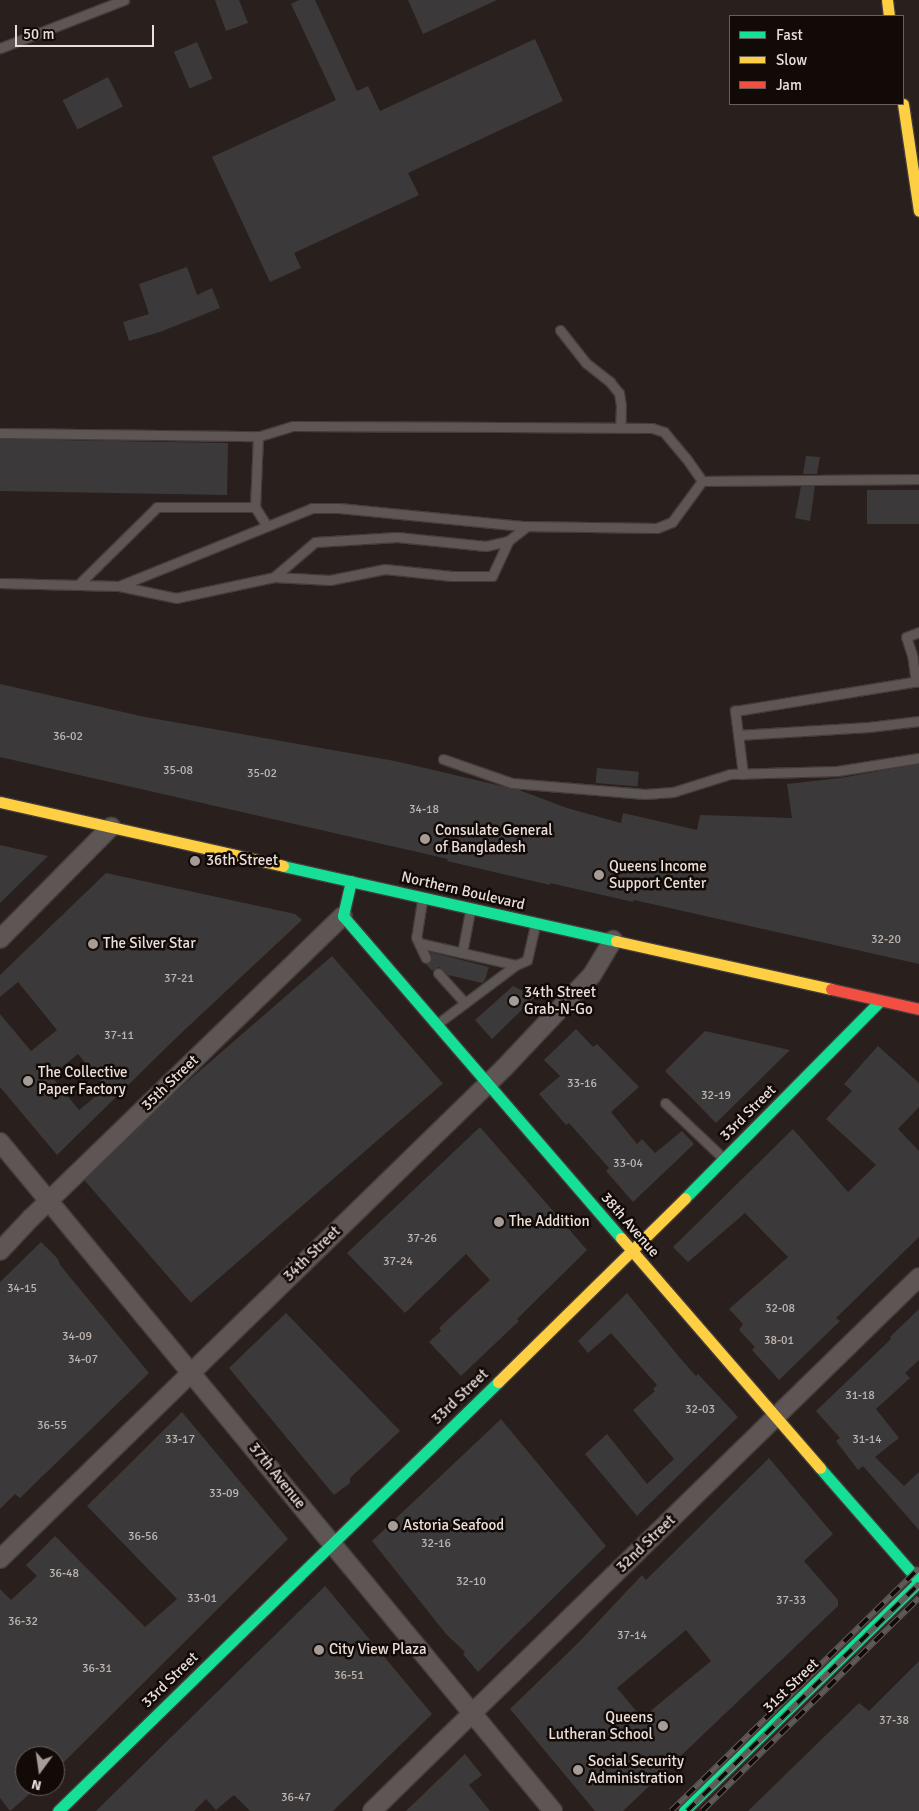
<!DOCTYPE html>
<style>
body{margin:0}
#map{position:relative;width:919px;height:1811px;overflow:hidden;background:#29201d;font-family:Signika,sans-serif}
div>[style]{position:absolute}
.building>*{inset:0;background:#3b393a;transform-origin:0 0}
.roads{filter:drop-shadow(1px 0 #443c3a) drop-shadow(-1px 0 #443c3a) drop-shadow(0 1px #443c3a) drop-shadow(0 -1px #443c3a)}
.lane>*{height:9px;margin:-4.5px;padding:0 4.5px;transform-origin:4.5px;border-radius:4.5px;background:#5e5654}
.street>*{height:18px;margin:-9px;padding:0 9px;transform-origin:9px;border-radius:9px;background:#5e5654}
.fast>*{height:11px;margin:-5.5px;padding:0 5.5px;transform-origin:5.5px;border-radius:5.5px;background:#16e098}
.slow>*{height:11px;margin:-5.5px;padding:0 5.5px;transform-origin:5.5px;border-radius:5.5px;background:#ffcf43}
.jam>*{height:11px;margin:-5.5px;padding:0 5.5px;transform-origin:5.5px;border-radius:5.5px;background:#f24e42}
.rail>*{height:5.5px;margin-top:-2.75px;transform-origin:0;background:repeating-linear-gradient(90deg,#120a07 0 11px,#5f5957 0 22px);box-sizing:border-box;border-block:1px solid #5f5957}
.dots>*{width:14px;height:14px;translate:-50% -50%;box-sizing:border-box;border:2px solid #120a07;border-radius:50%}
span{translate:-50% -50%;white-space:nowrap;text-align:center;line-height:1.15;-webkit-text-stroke:5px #120a07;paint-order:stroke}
.number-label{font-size:12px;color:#beb5b1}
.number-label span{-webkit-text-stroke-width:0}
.poi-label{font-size:15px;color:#eaded9}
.left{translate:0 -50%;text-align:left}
.right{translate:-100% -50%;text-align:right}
.street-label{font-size:15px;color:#eaded9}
.legend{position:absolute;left:729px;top:15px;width:175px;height:90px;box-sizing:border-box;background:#120a07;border:1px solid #685f5b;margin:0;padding:6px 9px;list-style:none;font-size:15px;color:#eaded9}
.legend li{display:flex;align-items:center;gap:10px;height:25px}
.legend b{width:25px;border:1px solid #685f5b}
.north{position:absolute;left:15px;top:1746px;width:50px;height:50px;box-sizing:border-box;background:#120a07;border:1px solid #685f5b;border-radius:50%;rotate:194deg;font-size:14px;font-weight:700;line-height:20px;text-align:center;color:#eaded9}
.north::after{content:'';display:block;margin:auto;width:18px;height:22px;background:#a69c97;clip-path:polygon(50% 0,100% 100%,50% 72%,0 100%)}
.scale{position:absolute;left:15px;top:25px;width:139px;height:22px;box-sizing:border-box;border:2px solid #eaded9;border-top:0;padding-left:6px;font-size:15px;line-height:18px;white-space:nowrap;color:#eaded9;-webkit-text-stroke:4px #120a07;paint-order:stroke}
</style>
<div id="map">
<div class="building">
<i style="clip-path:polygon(215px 0,239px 0,248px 23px,226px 31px)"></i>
<i style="clip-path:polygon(299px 0,315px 0,357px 91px,368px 86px,380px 111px,535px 39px,563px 101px,408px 173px,419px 195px,294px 253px,301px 268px,270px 282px,212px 157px,336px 100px,291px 4px)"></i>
<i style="clip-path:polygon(408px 0,497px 0,423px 34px)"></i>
<i style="left:197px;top:42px;width:40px;height:25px;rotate:67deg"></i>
<i style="left:108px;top:77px;width:33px;height:51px;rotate:63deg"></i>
<i style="clip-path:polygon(187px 267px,197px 295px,212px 288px,220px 308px,160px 332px,129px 341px,123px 322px,149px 314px,139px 284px)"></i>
<i style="left:0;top:439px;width:228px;height:52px;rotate:1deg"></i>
<i style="clip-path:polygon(806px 456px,820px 457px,817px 474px,803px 474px)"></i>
<i style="clip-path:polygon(801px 486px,815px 486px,810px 521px,795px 518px)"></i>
<i style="left:867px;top:490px;width:52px;height:34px"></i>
<i style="clip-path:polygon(0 684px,145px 717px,395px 761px,519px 790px,567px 808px,621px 823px,623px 813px,697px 830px,700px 815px,792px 818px,787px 784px,840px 778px,919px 764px,919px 964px,634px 900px,633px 902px,550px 883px,550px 885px,447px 861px,448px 859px,0 757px)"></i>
<i style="left:597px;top:768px;width:42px;height:15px;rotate:5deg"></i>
<i style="clip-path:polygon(0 845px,48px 856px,0 903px)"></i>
<i style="clip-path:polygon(evenodd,106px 873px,295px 914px,302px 920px,176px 1038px,57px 1155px,0 1087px,0 1014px,31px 1051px,57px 1030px,18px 982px,0 997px,0 975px,106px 873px,78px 1054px,106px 1088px,79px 1110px,51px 1076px,78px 1054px)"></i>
<i style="clip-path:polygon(430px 952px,489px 967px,485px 980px,482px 983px,448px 975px,439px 967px,432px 971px,426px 964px,432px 959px)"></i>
<i style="left:332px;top:956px;width:169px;height:334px;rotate:49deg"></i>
<i style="clip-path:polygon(513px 986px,535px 997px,492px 1039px,475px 1020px)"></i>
<i style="clip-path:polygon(576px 1029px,593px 1047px,597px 1044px,639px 1087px,611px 1112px,637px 1144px,642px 1139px,655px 1153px,682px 1131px,694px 1144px,633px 1202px,606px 1171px,609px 1168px,569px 1123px,566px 1125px,539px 1094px,560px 1076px,544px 1060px)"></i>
<i style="clip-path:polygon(705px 1031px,790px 1050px,716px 1123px,665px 1071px)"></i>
<i style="clip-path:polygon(878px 1046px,919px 1083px,919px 1107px,898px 1129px,919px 1151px,919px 1237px,836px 1318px,840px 1321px,779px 1380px,752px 1350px,755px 1347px,739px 1330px,743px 1324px,729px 1309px,788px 1257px,745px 1213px,688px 1262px,673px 1247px,793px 1129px,848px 1192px,876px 1165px,826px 1119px,852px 1091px,844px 1084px)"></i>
<i style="clip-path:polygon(480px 1127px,587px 1250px,517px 1319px,519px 1321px,461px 1376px,429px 1342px,441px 1331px,439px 1328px,490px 1280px,466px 1254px,405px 1313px,347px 1253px)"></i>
<i style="clip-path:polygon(41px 1242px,58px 1259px,60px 1265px,149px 1373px,20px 1498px,15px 1494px,0 1509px,0 1282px)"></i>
<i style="clip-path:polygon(627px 1293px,680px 1358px,696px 1376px,698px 1374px,738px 1417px,637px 1516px,585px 1454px,607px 1434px,647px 1484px,674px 1459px,633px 1410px,655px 1391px,653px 1389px,657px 1385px,611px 1333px,588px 1353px,578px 1341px)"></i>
<i style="clip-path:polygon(919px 1309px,919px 1360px,905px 1373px,910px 1378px,876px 1409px,899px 1438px,875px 1457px,904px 1486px,919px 1472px,919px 1530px,863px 1466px,858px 1470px,836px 1441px,840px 1438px,816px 1411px,891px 1339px,890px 1337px)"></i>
<i style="clip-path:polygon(286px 1313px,400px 1431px,350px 1478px,350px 1483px,334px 1495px,229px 1368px)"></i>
<i style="clip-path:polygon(182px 1412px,288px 1539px,55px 1771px,55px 1756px,25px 1756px,25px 1786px,39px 1786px,10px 1811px,0 1798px,0 1589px,11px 1600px,37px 1576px,26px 1565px,55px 1536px,145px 1627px,177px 1599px,87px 1506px)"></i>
<i style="clip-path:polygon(501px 1419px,606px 1546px,478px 1672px,463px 1654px,465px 1652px,446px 1634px,372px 1541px)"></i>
<i style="clip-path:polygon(evenodd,769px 1458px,833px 1534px,804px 1561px,838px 1600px,838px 1606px,623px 1811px,595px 1811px,510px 1709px,579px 1642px,642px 1575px,646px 1580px,769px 1458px,686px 1630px,711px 1661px,642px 1718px,617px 1688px,686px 1630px)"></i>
<i style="clip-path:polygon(325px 1586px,432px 1714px,333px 1811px,250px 1811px,234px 1795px,216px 1810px,206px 1799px,194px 1811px,96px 1811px)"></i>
<i style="clip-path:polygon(919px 1661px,919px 1811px,748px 1811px,859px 1703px,869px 1711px)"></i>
<i style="clip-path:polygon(465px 1754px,482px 1775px,469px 1785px,490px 1811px,406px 1811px)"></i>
</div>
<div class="roads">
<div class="lane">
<i style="left:0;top:48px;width:133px;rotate:-21.2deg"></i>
<i style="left:560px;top:330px;width:42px;rotate:51.8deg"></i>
<i style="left:586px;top:363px;width:31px;rotate:38deg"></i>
<i style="left:610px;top:382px;width:14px;rotate:51deg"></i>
<i style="left:619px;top:393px;width:12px;rotate:81deg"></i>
<i style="left:621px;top:405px;width:23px;rotate:92deg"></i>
<i style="left:0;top:433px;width:260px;rotate:0.7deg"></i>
<i style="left:260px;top:436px;width:34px;rotate:-17deg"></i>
<i style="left:293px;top:426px;width:359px;rotate:0.3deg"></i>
<i style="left:652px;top:428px;width:13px;rotate:18deg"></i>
<i style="left:664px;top:432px;width:34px;rotate:50deg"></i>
<i style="left:686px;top:458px;width:28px;rotate:55deg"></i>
<i style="left:258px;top:436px;width:71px;rotate:92.4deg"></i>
<i style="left:255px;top:507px;width:22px;rotate:58deg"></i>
<i style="left:702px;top:481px;width:217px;rotate:-0.5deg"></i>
<i style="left:274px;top:577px;width:54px;rotate:-40.5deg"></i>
<i style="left:315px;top:542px;width:82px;rotate:-3.5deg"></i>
<i style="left:397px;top:537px;width:89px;rotate:5.8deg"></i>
<i style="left:486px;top:546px;width:23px;rotate:-13deg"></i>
<i style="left:0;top:583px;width:119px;rotate:1.4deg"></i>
<i style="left:119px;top:586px;width:58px;rotate:11.9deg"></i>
<i style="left:176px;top:598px;width:100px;rotate:-12.1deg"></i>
<i style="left:274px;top:577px;width:56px;rotate:3.1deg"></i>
<i style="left:330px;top:580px;width:56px;rotate:-11.3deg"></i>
<i style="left:385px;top:569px;width:67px;rotate:6deg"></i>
<i style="left:452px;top:576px;width:40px"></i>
<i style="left:492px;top:576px;width:38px;rotate:-65deg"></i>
<i style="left:508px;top:541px;width:24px;rotate:-38deg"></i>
<i style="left:78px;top:585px;width:111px;rotate:-44.6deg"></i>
<i style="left:157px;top:507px;width:98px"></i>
<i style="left:119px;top:586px;width:208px;rotate:-22deg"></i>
<i style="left:312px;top:508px;width:27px"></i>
<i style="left:339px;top:508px;width:184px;rotate:5.6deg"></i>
<i style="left:522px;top:526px;width:135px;rotate:0.8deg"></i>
<i style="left:657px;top:528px;width:16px;rotate:-22deg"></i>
<i style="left:672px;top:522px;width:51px;rotate:-53.8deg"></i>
<i style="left:916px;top:682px;width:27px;rotate:-98deg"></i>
<i style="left:912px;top:655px;width:19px;rotate:-108deg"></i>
<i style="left:906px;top:637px;width:14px;rotate:-21deg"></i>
<i style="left:738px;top:735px;width:131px;rotate:-3.5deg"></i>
<i style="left:869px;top:727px;width:50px;rotate:-6.8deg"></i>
<i style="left:443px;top:759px;width:73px;rotate:19.2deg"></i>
<i style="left:512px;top:783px;width:133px;rotate:4.7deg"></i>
<i style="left:645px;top:794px;width:28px;rotate:-4deg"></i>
<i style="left:673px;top:792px;width:60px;rotate:-17.5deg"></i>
<i style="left:730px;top:774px;width:107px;rotate:-1.6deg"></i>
<i style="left:837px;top:771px;width:83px;rotate:-9deg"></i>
<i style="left:743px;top:774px;width:64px;rotate:-97.2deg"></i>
<i style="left:735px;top:711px;width:186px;rotate:-9.3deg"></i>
<i style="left:422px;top:901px;width:36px;rotate:99deg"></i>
<i style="left:416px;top:937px;width:23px;rotate:65deg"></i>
<i style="left:419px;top:943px;width:99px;rotate:12.8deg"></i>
<i style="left:462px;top:953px;width:43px;rotate:-79.2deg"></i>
<i style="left:438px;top:973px;width:40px;rotate:48deg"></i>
<i style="left:437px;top:1024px;width:99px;rotate:-36.8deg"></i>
<i style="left:516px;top:965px;width:12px;rotate:-24deg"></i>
<i style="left:527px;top:960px;width:36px;rotate:-77deg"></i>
<i style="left:665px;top:1103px;width:79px;rotate:43.5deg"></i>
</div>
<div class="street">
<i style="left:0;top:939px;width:158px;rotate:-45.3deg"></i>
<i style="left:0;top:1142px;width:868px;rotate:50.42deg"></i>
<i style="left:0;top:1251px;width:45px;rotate:-46.8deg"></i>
<i style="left:31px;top:1218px;width:434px;rotate:-44.1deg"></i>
<i style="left:0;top:1559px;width:704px;rotate:-44.25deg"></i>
<i style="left:504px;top:1068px;width:128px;rotate:-46.6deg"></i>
<i style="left:592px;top:975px;width:41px;rotate:-59deg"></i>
<i style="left:372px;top:1811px;width:764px;rotate:-44.31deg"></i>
</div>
<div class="fast">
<i style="left:283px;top:866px;width:341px;rotate:12.7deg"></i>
<i style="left:351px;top:881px;width:36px;rotate:103deg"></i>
<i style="left:343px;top:916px;width:425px;rotate:49.2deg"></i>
<i style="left:685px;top:1198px;width:277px;rotate:-45.3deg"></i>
<i style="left:820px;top:1468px;width:150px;rotate:48.8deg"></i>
<i style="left:58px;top:1811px;width:615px;rotate:-44.27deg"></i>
<i style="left:684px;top:1811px;width:328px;rotate:-44.3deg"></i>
</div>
<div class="slow">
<i style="left:887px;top:0;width:16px;rotate:83deg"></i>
<i style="left:903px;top:104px;width:108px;rotate:81.5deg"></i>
<i style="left:0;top:802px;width:290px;rotate:12.7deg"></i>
<i style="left:616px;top:941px;width:220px;rotate:12.6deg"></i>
<i style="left:621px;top:1238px;width:304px;rotate:49.1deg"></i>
<i style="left:498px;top:1382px;width:262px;rotate:-44.5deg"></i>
</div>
<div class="jam">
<i style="left:831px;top:989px;width:90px;rotate:12.8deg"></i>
</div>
</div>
<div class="rail">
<i style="left:671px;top:1811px;width:347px;rotate:-44.4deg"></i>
<i style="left:687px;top:1811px;width:325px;rotate:-44.4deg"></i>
<i style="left:702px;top:1811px;width:304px;rotate:-44.5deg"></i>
</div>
<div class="dots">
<i style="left:425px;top:839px;background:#a69c97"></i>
<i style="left:195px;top:861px;background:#a69c97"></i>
<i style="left:599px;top:875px;background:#a69c97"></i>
<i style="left:93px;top:944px;background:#a69c97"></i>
<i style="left:514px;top:1001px;background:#a69c97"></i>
<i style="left:28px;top:1081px;background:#a69c97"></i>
<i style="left:499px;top:1222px;background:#a69c97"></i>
<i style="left:393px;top:1526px;background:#a69c97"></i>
<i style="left:319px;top:1650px;background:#a69c97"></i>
<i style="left:663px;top:1726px;background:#a69c97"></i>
<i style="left:578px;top:1770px;background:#a69c97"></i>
</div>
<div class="number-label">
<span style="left:68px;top:737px">36-02</span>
<span style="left:178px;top:771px">35-08</span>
<span style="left:262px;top:774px">35-02</span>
<span style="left:424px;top:810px">34-18</span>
<span style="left:886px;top:940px">32-20</span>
<span style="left:179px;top:979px">37-21</span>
<span style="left:119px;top:1036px">37-11</span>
<span style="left:582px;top:1084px">33-16</span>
<span style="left:716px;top:1096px">32-19</span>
<span style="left:628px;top:1164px">33-04</span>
<span style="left:422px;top:1239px">37-26</span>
<span style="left:398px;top:1262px">37-24</span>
<span style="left:22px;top:1289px">34-15</span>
<span style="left:780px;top:1309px">32-08</span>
<span style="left:77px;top:1337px">34-09</span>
<span style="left:779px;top:1341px">38-01</span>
<span style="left:83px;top:1360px">34-07</span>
<span style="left:860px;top:1396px">31-18</span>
<span style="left:700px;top:1410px">32-03</span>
<span style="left:52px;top:1426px">36-55</span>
<span style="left:180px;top:1440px">33-17</span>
<span style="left:867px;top:1440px">31-14</span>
<span style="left:224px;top:1494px">33-09</span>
<span style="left:143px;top:1537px">36-56</span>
<span style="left:436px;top:1544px">32-16</span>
<span style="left:64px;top:1574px">36-48</span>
<span style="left:471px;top:1582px">32-10</span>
<span style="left:202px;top:1599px">33-01</span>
<span style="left:791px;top:1601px">37-33</span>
<span style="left:23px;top:1622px">36-32</span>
<span style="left:632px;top:1636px">37-14</span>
<span style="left:97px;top:1669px">36-31</span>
<span style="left:349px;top:1676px">36-51</span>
<span style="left:894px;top:1721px">37-38</span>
<span style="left:296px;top:1798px">36-47</span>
</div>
<div class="poi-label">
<span class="left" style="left:435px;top:839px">Consulate General<br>of Bangladesh</span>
<span class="left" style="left:206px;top:861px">36th Street</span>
<span class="left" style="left:609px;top:875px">Queens Income<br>Support Center</span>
<span class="left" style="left:103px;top:944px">The Silver Star</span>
<span class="left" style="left:524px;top:1001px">34th Street<br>Grab-N-Go</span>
<span class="left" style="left:38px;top:1081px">The Collective<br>Paper Factory</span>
<span class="left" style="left:509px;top:1222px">The Addition</span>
<span class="left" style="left:403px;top:1526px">Astoria Seafood</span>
<span class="left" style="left:329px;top:1650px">City View Plaza</span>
<span class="right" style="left:653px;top:1726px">Queens<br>Lutheran School</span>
<span class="left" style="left:588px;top:1770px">Social Security<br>Administration</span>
</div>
<div class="street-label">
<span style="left:463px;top:891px;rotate:13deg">Northern Boulevard</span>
<span style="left:170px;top:1083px;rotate:-44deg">35th Street</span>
<span style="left:748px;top:1113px;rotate:-45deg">33rd Street</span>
<span style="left:630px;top:1225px;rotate:49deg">38th Avenue</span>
<span style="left:312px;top:1254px;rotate:-44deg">34th Street</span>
<span style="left:460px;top:1397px;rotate:-44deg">33rd Street</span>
<span style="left:277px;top:1476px;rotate:51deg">37th Avenue</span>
<span style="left:646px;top:1544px;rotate:-44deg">32nd Street</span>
<span style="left:170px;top:1680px;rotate:-44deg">33rd Street</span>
<span style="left:791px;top:1686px;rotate:-44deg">31st Street</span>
</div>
<ul class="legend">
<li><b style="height:6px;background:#16e098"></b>Fast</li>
<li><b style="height:6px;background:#ffcf43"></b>Slow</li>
<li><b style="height:6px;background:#f24e42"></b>Jam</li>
</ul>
<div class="north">N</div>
<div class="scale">50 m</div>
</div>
